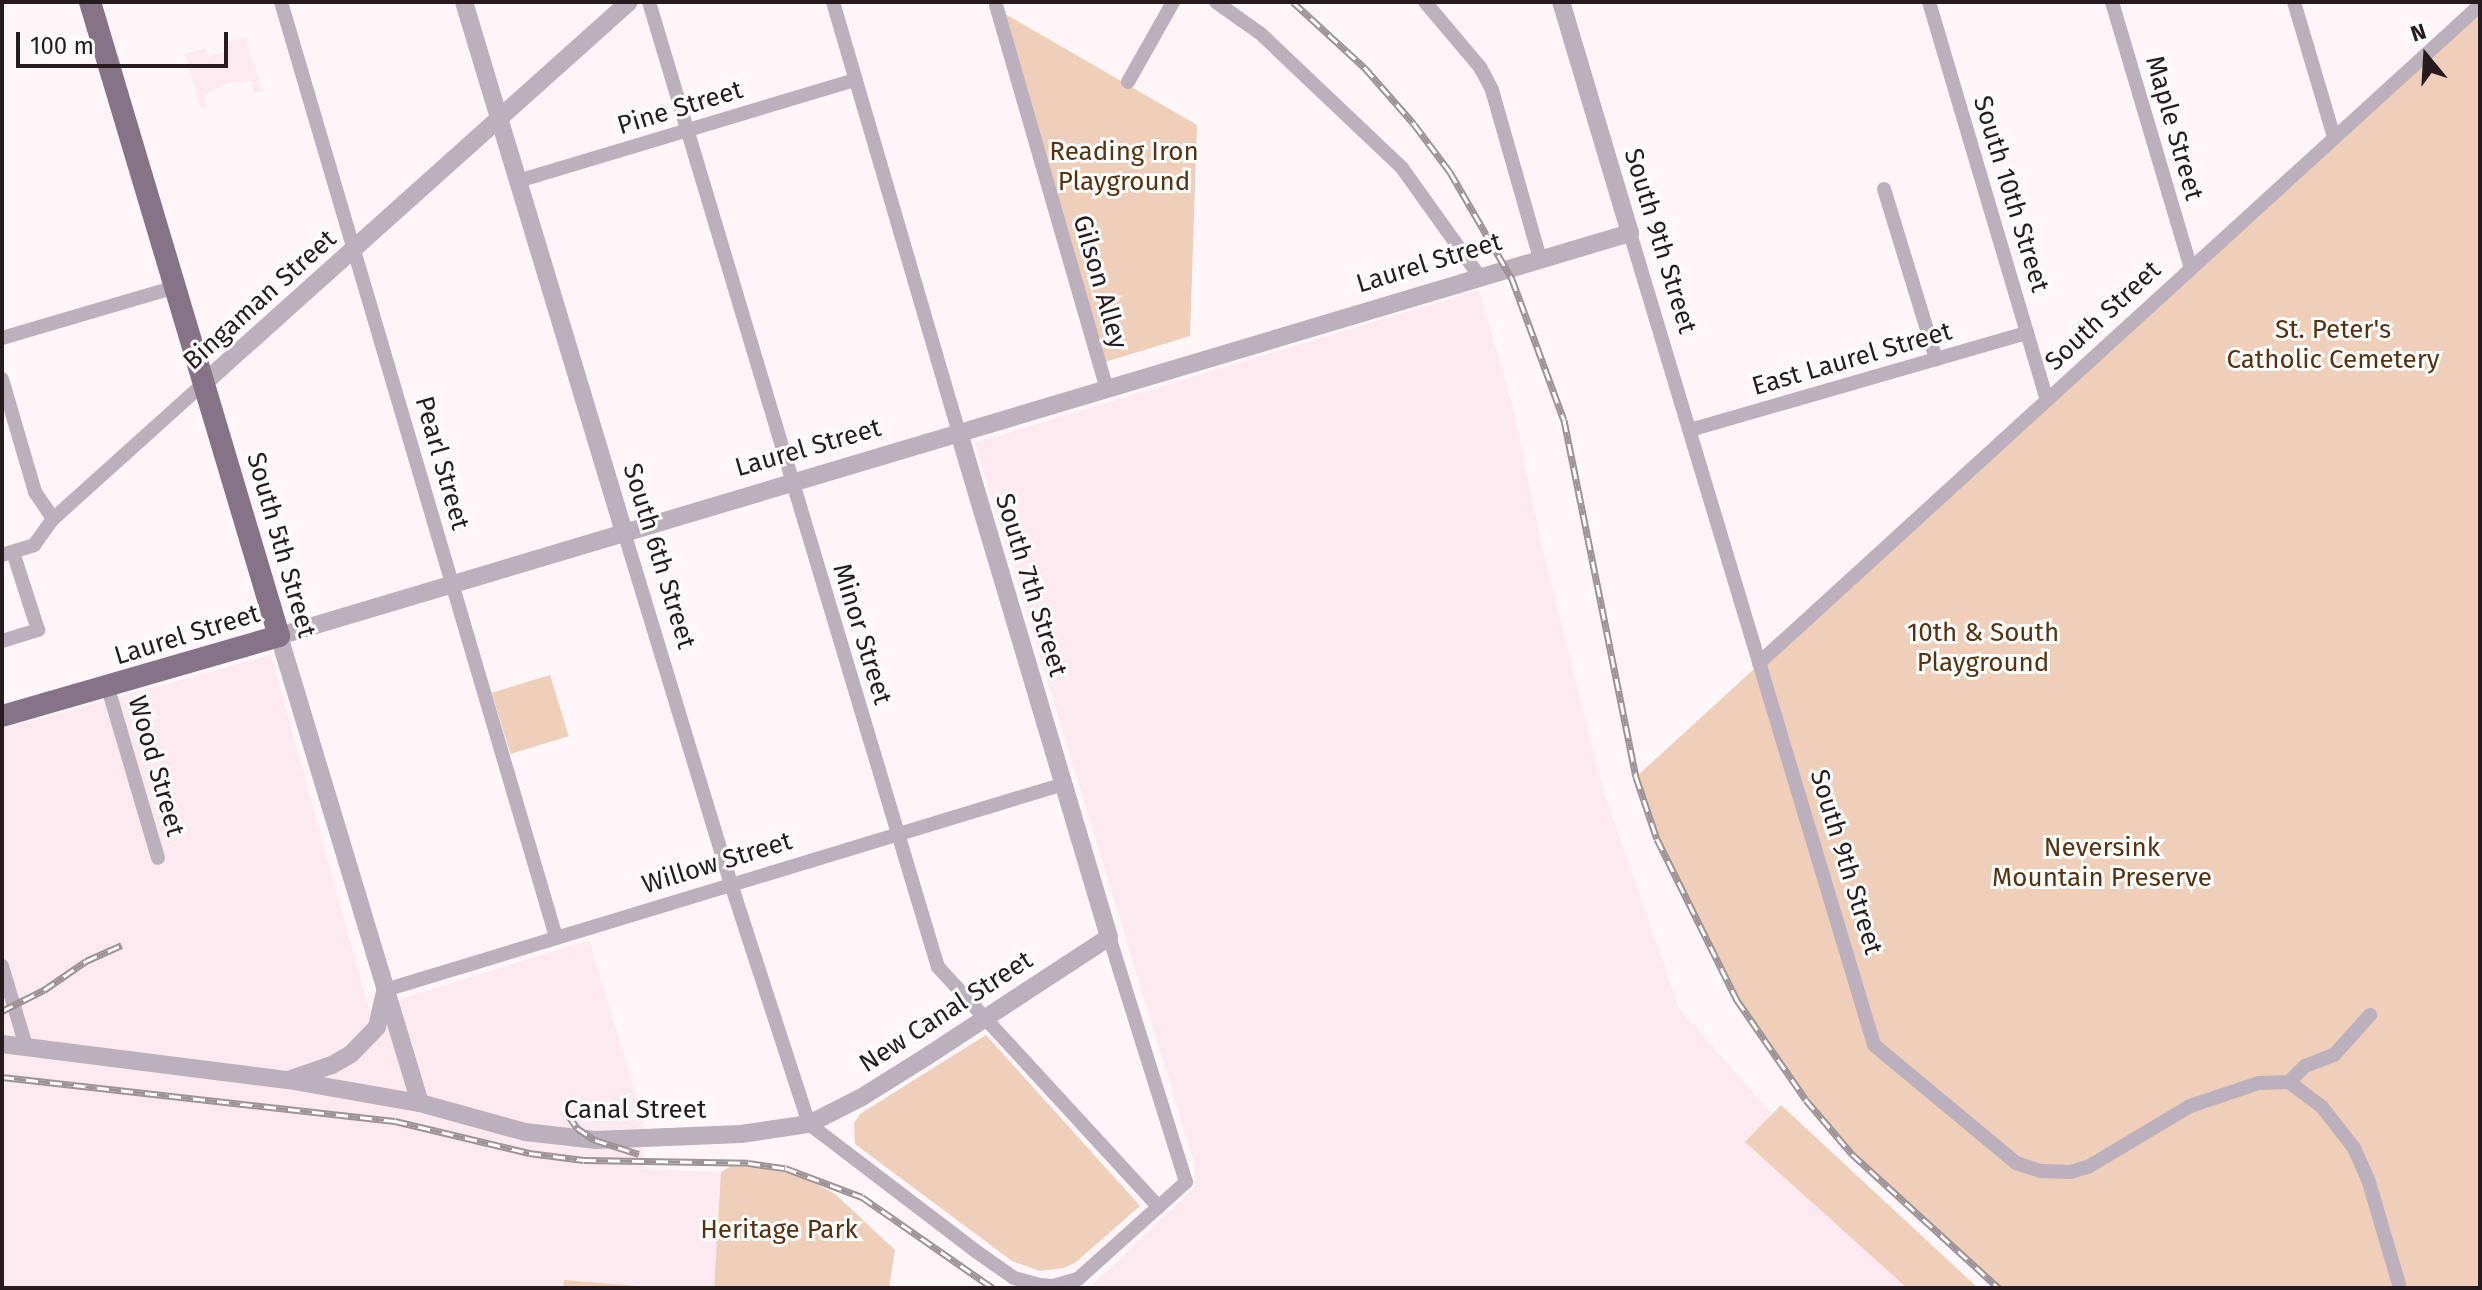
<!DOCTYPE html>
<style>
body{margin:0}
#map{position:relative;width:2482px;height:1290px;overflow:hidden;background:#fef6f8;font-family:"Fira Sans",sans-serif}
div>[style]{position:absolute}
.built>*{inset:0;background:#fdeaf0}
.green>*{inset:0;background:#efcfb9;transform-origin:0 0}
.minor>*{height:14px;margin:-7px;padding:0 7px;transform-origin:7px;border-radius:7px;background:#bbb0bb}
.tertiary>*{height:18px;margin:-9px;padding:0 9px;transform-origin:9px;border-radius:9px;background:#bbb0bb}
.primary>*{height:22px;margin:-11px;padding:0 11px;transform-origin:11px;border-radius:11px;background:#877387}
.rail>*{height:7px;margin-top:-3.5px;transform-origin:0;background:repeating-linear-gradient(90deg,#fff 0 12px,#9d9396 0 24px);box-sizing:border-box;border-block:2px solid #9d9396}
span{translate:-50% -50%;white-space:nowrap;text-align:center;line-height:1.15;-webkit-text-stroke:6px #fff;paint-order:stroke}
.street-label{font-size:26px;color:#281b1f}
.park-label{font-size:26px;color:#573110}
.frame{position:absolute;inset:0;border:4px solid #281b1f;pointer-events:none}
.north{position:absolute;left:2386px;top:16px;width:80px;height:80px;-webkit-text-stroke:6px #fff;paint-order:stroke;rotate:342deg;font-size:22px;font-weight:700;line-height:32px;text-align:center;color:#281b1f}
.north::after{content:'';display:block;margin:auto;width:28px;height:36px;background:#281b1f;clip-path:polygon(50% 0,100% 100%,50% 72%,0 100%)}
.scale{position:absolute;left:16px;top:32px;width:212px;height:36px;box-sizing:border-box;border:4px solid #281b1f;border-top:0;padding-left:10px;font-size:24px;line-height:28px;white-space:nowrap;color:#281b1f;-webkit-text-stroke:6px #fff;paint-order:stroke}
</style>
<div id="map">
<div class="built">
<i style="clip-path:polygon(245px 37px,262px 91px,254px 93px,252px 81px,227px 83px,205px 95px,207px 108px,201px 109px,185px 54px,205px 48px,208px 57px,228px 51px,225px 43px)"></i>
<i style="clip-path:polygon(1479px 290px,1513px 407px,1543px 551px,1603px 789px,1679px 1008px,1925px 1288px,1089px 1288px,1195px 1187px,1194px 1162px,975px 443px)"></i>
<i style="clip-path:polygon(271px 655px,369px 1009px,589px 940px,643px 1117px,644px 1169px,721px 1172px,714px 1288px,663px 1288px,564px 1280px,563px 1288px,2px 1288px,2px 729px)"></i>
</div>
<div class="green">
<i style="clip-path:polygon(2480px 5px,2480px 1288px,1999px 1288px,1852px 1154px,1766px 1046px,1690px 911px,1657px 839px,1636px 777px)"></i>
<i style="clip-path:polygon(1005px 14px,1197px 125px,1190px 336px,1105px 362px)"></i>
<i style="left:550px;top:675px;width:64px;height:61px;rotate:73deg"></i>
<i style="clip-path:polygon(986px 1035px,1140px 1206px,1076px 1262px,1064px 1268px,1040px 1271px,1012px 1261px,855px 1144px,854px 1123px,860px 1114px)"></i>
<i style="clip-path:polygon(1781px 1105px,1978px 1288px,1907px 1288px,1745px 1142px)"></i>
<i style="clip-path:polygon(731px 1166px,774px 1169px,804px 1178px,835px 1194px,895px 1250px,889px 1288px,714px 1288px,721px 1172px)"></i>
<i style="clip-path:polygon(564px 1280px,663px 1288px,563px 1288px)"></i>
</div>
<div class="minor">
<i style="left:281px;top:2px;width:975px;rotate:73.61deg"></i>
<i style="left:649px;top:2px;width:1007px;rotate:73.33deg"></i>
<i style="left:938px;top:967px;width:326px;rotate:47.4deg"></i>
<i style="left:833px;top:2px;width:449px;rotate:73.7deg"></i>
<i style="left:1216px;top:2px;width:55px;rotate:35.4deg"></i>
<i style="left:1261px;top:34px;width:195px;rotate:43.5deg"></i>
<i style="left:1402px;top:168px;width:134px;rotate:54.4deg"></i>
<i style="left:1425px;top:2px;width:85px;rotate:49.8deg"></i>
<i style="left:1480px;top:67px;width:26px;rotate:62deg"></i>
<i style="left:1492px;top:90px;width:176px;rotate:74.1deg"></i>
<i style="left:1929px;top:2px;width:415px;rotate:73.5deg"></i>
<i style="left:2112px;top:2px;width:277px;rotate:73.5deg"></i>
<i style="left:2294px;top:2px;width:141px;rotate:73.5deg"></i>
<i style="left:996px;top:5px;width:400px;rotate:73.9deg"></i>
<i style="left:1128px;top:82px;width:92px;rotate:-60.6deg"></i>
<i style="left:518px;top:181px;width:352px;rotate:-16.7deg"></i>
<i style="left:1884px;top:189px;width:178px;rotate:73deg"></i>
<i style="left:1630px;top:233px;width:848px;rotate:73.27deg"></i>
<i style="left:1874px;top:1045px;width:185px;rotate:39.7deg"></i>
<i style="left:2016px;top:1163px;width:26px;rotate:18deg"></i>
<i style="left:2041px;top:1171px;width:29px;rotate:2deg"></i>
<i style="left:2070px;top:1172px;width:19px;rotate:-16deg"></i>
<i style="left:2088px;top:1167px;width:119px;rotate:-30.9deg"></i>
<i style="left:2190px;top:1106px;width:73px;rotate:-18.4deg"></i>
<i style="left:2259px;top:1083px;width:30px;rotate:-2deg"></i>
<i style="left:2289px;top:1082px;width:41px;rotate:37.1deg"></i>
<i style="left:2322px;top:1107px;width:52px;rotate:52deg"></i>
<i style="left:2354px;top:1148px;width:34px;rotate:66deg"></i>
<i style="left:2368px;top:1179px;width:114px;rotate:73.6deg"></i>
<i style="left:2px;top:338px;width:180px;rotate:-16.4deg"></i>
<i style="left:2px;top:379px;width:118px;rotate:73.7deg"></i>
<i style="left:35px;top:492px;width:32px;rotate:56deg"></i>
<i style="left:1690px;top:430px;width:351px;rotate:-16.1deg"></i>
<i style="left:624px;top:532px;width:368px;rotate:73.1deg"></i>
<i style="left:731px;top:884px;width:252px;rotate:72deg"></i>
<i style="left:809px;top:1124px;width:211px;rotate:37.3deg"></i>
<i style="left:977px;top:1252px;width:45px;rotate:35.1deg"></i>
<i style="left:1014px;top:1278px;width:27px;rotate:15deg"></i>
<i style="left:1040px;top:1285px;width:13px;rotate:4deg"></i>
<i style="left:1053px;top:1286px;width:26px;rotate:-16deg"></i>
<i style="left:1078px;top:1279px;width:145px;rotate:-41.9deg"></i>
<i style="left:1186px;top:1182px;width:257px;rotate:-107.4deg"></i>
<i style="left:2px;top:555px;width:34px;rotate:-17deg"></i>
<i style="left:34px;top:545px;width:32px;rotate:-54deg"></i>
<i style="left:53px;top:519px;width:205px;rotate:-42deg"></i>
<i style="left:2px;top:641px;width:38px;rotate:-17deg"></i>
<i style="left:38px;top:630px;width:82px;rotate:-107.8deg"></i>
<i style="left:1759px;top:663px;width:976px;rotate:-42.38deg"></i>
<i style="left:108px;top:688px;width:177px;rotate:73.6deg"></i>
<i style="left:2px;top:966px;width:84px;rotate:73.3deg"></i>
<i style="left:385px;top:990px;width:710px;rotate:-16.88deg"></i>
<i style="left:2289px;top:1082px;width:23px;rotate:-45deg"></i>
<i style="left:2305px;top:1066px;width:31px;rotate:-21deg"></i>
<i style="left:2334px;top:1055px;width:54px;rotate:-48deg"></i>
</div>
<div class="tertiary">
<i style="left:464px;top:2px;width:554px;rotate:73.2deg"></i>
<i style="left:205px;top:382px;width:569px;rotate:-41.87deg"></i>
<i style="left:2px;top:1044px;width:288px;rotate:7.2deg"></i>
<i style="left:288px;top:1080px;width:134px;rotate:9.9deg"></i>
<i style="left:420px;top:1103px;width:109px;rotate:15.4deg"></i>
<i style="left:525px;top:1132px;width:70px;rotate:6.5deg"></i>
<i style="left:595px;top:1140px;width:146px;rotate:-2.4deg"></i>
<i style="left:741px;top:1134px;width:69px;rotate:-8.4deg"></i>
<i style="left:809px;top:1124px;width:59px;rotate:-27deg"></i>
<i style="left:862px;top:1097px;width:79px;rotate:-32.1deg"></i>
<i style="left:929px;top:1055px;width:215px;rotate:-33.2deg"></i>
<i style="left:1109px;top:937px;width:526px;rotate:-106.57deg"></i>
<i style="left:291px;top:1079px;width:43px;rotate:-18.9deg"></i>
<i style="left:332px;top:1065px;width:22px;rotate:-30deg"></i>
<i style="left:351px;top:1054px;width:37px;rotate:-46deg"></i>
<i style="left:377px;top:1027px;width:35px;rotate:-77deg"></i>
<i style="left:420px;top:1103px;width:488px;rotate:-106.8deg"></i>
<i style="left:279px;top:636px;width:1410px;rotate:-16.61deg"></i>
<i style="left:1630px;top:233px;width:241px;rotate:-106.6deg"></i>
</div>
<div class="primary">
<i style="left:2px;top:716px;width:288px;rotate:-16.1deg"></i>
<i style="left:279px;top:636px;width:662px;rotate:-106.6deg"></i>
</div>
<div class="rail">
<i style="left:1293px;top:2px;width:98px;rotate:42.5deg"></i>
<i style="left:1365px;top:68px;width:74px;rotate:48.8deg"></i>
<i style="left:1414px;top:124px;width:60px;rotate:53.1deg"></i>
<i style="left:1450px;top:172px;width:124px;rotate:59.9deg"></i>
<i style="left:1512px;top:279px;width:150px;rotate:69.8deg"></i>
<i style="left:1564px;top:420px;width:364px;rotate:78.6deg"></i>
<i style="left:1636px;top:777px;width:65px;rotate:71.3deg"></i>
<i style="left:1657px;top:839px;width:180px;rotate:63.6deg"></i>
<i style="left:1737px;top:1000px;width:121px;rotate:55.4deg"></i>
<i style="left:1806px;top:1100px;width:71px;rotate:49.6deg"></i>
<i style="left:1852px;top:1154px;width:199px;rotate:42.4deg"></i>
<i style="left:2px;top:1011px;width:47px;rotate:-26.6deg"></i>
<i style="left:44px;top:990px;width:51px;rotate:-34.6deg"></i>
<i style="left:86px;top:961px;width:39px;rotate:-24deg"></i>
<i style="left:2px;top:1077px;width:395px;rotate:6.4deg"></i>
<i style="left:395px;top:1121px;width:138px;rotate:13.4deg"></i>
<i style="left:529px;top:1153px;width:55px;rotate:7.3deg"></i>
<i style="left:584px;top:1160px;width:164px;rotate:1deg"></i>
<i style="left:748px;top:1163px;width:37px;rotate:8deg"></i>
<i style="left:785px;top:1168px;width:82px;rotate:20.6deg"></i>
<i style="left:862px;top:1197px;width:160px;rotate:34.8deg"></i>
<i style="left:568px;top:1115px;width:16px;rotate:55deg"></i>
<i style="left:577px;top:1128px;width:22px;rotate:34deg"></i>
<i style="left:595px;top:1140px;width:46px;rotate:17.7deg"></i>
</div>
<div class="street-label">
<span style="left:680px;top:108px;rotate:-17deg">Pine Street</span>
<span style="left:2174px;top:128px;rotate:74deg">Maple Street</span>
<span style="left:2011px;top:194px;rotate:73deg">South 10th Street</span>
<span style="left:1660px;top:241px;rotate:73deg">South 9th Street</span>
<span style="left:1429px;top:263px;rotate:-17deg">Laurel Street</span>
<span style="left:1100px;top:282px;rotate:74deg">Gilson Alley</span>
<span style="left:260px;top:300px;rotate:-42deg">Bingaman Street</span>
<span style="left:2103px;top:316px;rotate:-43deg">South Street</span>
<span style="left:1852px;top:359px;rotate:-16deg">East Laurel Street</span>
<span style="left:808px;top:448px;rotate:-16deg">Laurel Street</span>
<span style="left:442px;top:463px;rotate:74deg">Pearl Street</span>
<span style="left:281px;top:545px;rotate:74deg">South 5th Street</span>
<span style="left:659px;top:556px;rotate:73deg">South 6th Street</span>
<span style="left:1031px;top:585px;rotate:73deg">South 7th Street</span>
<span style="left:862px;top:634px;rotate:73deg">Minor Street</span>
<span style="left:187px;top:635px;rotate:-17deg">Laurel Street</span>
<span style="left:156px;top:766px;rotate:74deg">Wood Street</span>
<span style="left:1846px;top:862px;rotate:73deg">South 9th Street</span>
<span style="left:717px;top:863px;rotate:-17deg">Willow Street</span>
<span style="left:946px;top:1012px;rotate:-33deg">New Canal Street</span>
<span style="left:635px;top:1110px">Canal Street</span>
</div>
<div class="park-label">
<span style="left:1124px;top:167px">Reading Iron<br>Playground</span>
<span style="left:2333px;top:345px">St. Peter's<br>Catholic Cemetery</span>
<span style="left:1983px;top:648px">10th &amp; South<br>Playground</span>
<span style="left:2102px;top:863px">Neversink<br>Mountain Preserve</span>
<span style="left:779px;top:1230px">Heritage Park</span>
</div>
<div class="frame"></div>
<div class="north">N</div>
<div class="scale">100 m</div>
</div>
